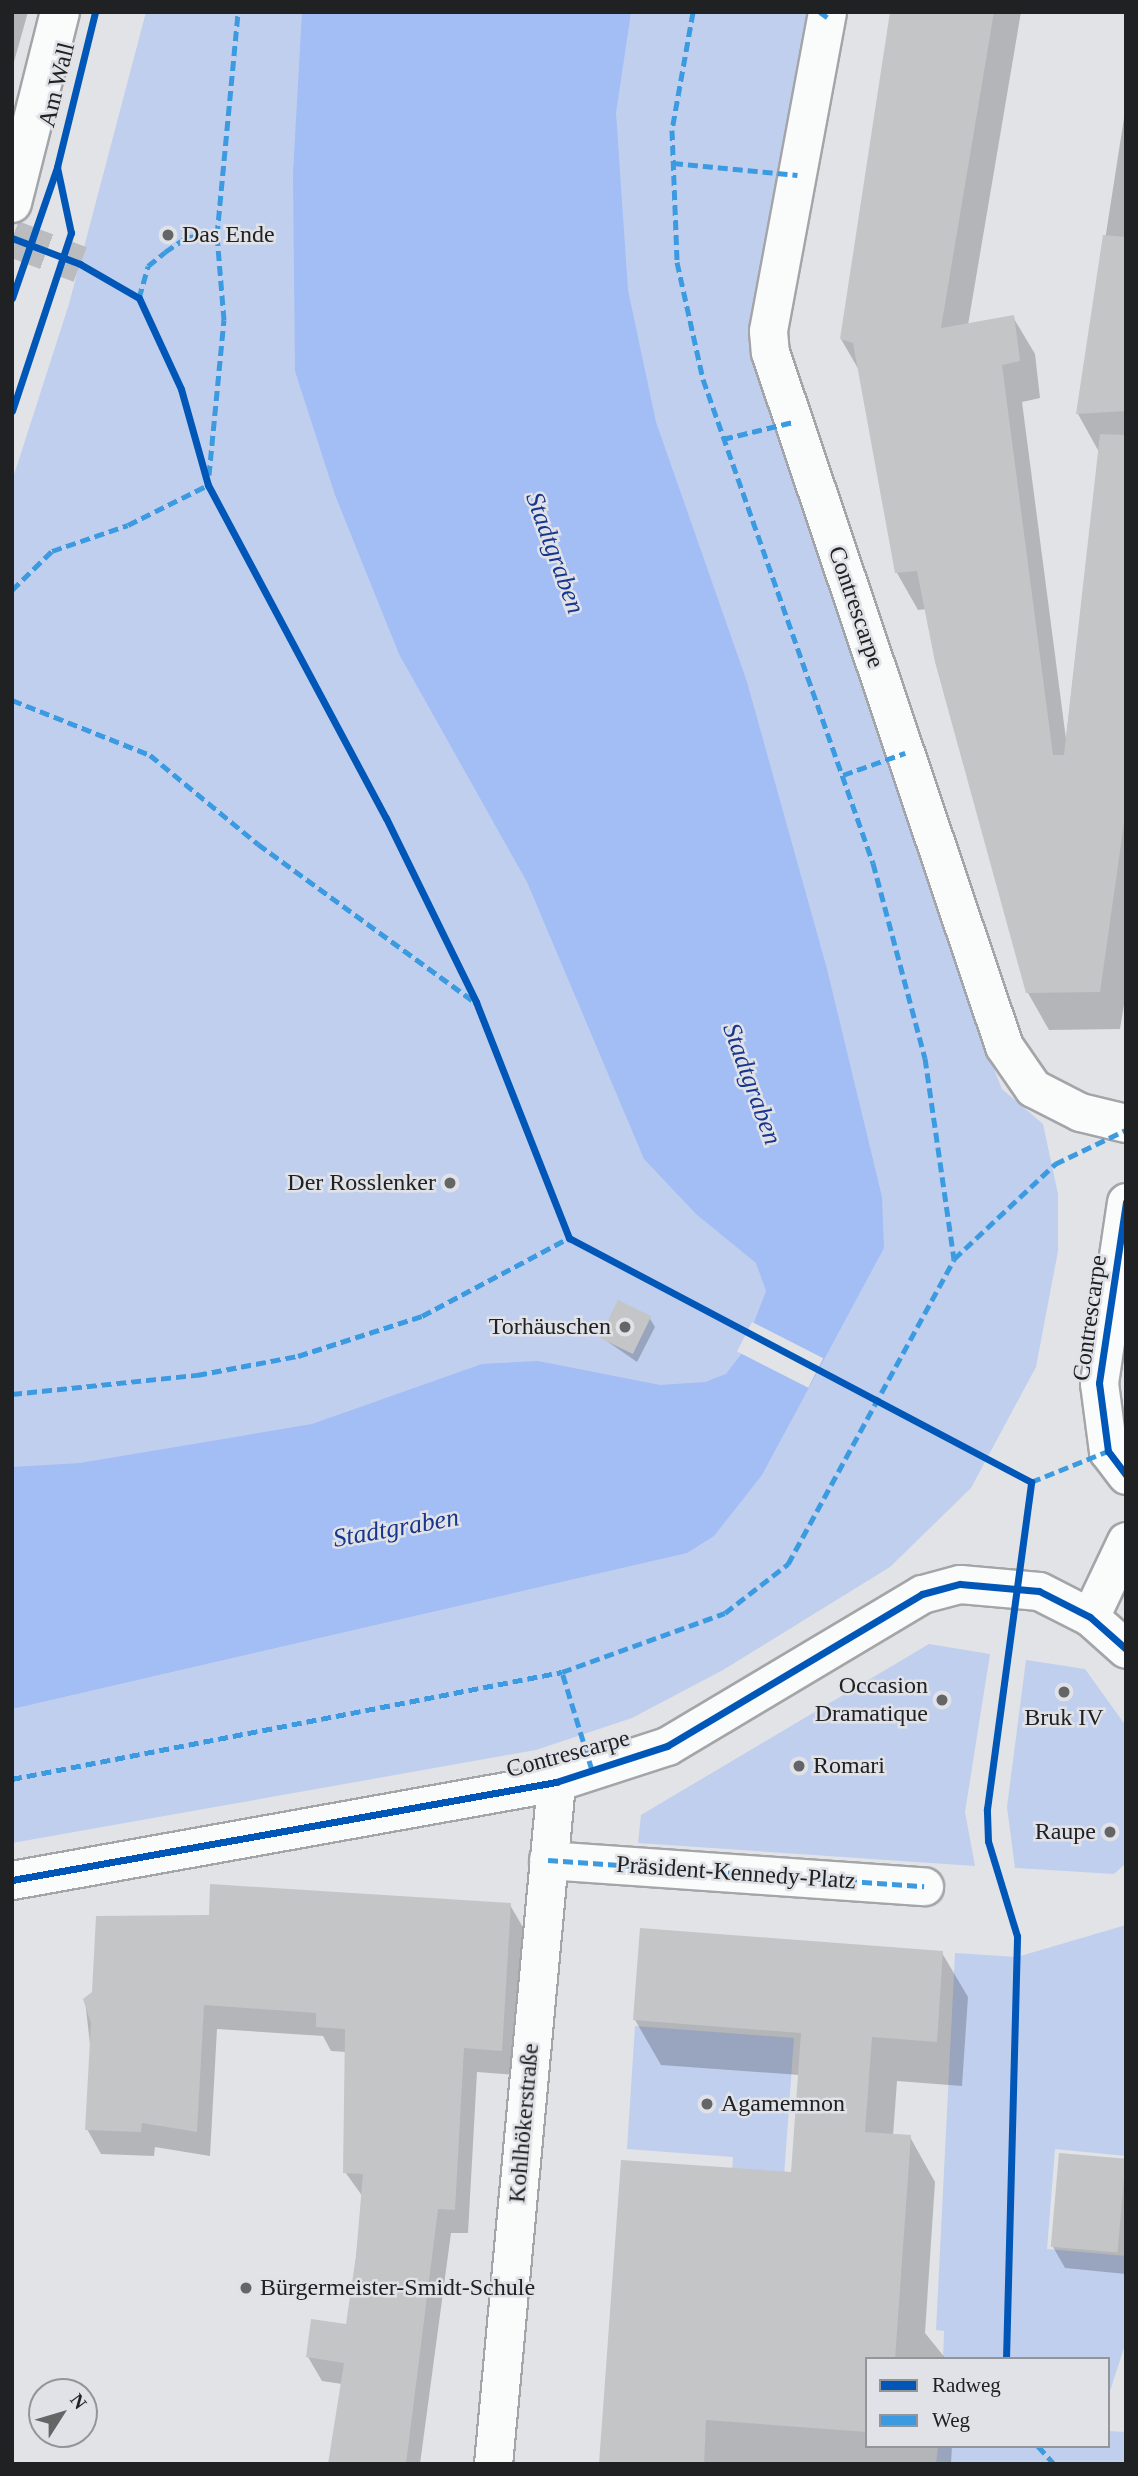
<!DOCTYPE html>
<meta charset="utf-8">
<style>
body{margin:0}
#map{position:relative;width:1138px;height:2476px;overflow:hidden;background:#e1e3e6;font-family:Georgia,serif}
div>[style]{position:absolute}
.green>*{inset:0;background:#c0cfee}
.water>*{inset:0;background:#a3bdf5}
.pier>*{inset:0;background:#e1e3e6;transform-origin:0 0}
.shadow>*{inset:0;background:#0003}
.building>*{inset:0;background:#c3c5c7;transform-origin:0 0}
.street-tunnel>*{height:37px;margin-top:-18.5px;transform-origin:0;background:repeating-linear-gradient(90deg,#babcbf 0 37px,transparent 0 55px)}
.roads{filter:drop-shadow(2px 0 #a4a5a8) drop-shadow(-2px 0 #a4a5a8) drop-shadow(0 2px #a4a5a8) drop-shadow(0 -2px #a4a5a8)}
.street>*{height:37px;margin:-18.5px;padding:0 18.5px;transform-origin:18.5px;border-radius:18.5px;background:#fafbfb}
.secondary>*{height:38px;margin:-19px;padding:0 19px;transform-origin:19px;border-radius:19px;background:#fafbfb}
.quiet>*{height:5px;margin-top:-2.5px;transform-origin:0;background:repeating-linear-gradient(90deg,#3c9be0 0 10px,transparent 0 15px)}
.cycleway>*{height:7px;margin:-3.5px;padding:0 3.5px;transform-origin:3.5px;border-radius:3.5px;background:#0057b8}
.dots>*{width:19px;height:19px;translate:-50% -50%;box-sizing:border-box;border:4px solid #e0e2e7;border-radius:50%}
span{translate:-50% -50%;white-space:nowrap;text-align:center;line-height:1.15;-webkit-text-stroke:5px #e0e2e7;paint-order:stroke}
.street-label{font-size:24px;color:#202123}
.poi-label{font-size:24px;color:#202123}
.left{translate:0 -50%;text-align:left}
.right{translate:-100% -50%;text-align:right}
.water-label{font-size:26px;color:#17368d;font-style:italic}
.frame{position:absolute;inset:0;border:14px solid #202123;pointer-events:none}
.legend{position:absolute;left:865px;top:2357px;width:245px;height:91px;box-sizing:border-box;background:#e0e2e7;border:2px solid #939599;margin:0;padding:9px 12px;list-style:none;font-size:21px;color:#202123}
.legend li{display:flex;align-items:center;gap:14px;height:35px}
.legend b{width:35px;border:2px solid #939599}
.north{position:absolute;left:28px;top:2378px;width:70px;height:70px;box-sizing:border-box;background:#e0e2e7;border:2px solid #939599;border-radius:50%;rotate:53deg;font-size:19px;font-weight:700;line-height:28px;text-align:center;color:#202123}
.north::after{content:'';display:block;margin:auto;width:24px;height:32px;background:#646567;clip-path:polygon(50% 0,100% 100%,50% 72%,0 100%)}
</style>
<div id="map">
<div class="green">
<i style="clip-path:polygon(146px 12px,811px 12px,763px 263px,984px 1044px,1002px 1089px,1043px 1124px,1058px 1194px,1058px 1251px,1036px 1367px,971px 1488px,890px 1567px,723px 1670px,632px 1718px,536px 1750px,12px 1843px,12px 481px,69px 304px)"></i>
<i style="clip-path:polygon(929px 1644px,990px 1654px,965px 1812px,975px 1866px,638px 1843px,641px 1815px)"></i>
<i style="clip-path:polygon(1026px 1660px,1085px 1669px,1126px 1726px,1126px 1863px,1114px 1874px,1015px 1868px,1007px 1807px)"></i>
<i style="clip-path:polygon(1126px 1925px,1126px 2156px,1055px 2149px,1047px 2249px,1126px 2256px,1126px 2342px,1108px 2397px,1108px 2359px,943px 2359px,944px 2331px,936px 2330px,955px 1953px,1017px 1957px)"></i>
<i style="clip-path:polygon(635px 2026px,794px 2038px,774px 2315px,724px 2311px,733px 2157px,627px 2149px)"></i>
<i style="clip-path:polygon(1108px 2431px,1126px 2432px,1126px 2464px,936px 2464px,938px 2446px,1108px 2446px)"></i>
</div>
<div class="water">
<i style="clip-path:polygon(302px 12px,631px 12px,616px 113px,628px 290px,656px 422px,747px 682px,827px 969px,882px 1197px,884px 1248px,762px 1475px,714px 1536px,687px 1553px,12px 1709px,12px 1467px,80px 1463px,312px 1424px,482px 1364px,538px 1361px,660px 1385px,705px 1382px,726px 1374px,742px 1353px,766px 1291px,756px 1263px,696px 1214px,644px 1159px,527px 882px,399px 654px,335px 495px,295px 371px,293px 173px)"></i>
</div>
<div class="pier">
<i style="left:752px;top:1322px;width:80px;height:33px;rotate:27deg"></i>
</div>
<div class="shadow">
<i style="clip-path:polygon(12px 12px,28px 12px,12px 69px)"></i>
<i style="clip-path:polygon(893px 12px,1021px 12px,968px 325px,1013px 317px,1035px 354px,1040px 398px,1022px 402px,1066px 739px,1099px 452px,1078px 414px,1126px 105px,1126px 993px,1120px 1029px,1049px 1030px,1028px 993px,926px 609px,918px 610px,897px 573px,860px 372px,841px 339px)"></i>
<i style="clip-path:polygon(649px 1317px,655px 1327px,637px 1362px,601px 1337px)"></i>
<i style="clip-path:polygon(510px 1905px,524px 1929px,515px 2075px,477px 2072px,468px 2233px,451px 2233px,420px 2464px,330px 2464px,342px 2384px,322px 2381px,308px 2357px,348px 2326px,363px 2197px,345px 2172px,347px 2052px,331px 2051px,323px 2036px,217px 2029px,210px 2156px,155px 2147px,154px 2156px,101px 2154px,87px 2129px,91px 2053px,85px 2000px,211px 1916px)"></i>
<i style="clip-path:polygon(942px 1953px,968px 1997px,962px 2086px,897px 2081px,893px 2136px,910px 2137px,935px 2182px,925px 2333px,946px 2359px,867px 2359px,867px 2446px,952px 2446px,951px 2464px,601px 2464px,793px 2174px,800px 2075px,661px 2065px,635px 2020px)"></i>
<i style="clip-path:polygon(1126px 2161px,1126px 2274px,1065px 2268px,1053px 2247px)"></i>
</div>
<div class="building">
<i style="clip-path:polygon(890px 12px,994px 12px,941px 328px,1014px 315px,1020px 361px,1002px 365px,1053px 755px,1064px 755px,1100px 434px,1126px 435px,1126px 809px,1100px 992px,1026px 993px,935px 662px,917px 571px,895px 573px,853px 343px,840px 339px)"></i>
<i style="clip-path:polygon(1103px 235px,1126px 237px,1126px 411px,1076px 414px)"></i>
<i style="left:618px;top:1300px;width:37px;height:42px;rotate:26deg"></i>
<i style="clip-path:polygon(210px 1884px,511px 1903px,502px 2051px,464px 2048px,455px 2210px,438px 2209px,406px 2464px,328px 2464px,344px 2363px,306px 2357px,311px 2319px,346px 2324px,356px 2256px,363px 2174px,343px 2173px,345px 2029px,316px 2027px,316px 2013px,204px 2005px,197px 2132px,142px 2123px,141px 2132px,85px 2130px,91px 2023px,83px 1999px,92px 1992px,96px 1916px,209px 1915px)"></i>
<i style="clip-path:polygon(640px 1928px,943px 1951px,937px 2042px,872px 2037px,865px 2132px,911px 2135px,895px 2359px,867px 2359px,867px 2432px,706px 2420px,704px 2464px,599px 2464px,621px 2160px,791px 2172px,801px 2033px,633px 2020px)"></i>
<i style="left:1059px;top:2153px;width:67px;height:94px;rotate:5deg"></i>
</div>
<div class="street-tunnel">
<i style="left:12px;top:238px;width:73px;rotate:20.9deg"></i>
</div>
<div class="roads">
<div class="street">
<i style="left:827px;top:12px;width:324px;rotate:100.5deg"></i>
<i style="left:768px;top:331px;width:21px;rotate:85deg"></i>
<i style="left:770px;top:352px;width:732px;rotate:71.37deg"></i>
<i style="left:1004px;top:1046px;width:51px;rotate:55.4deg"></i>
<i style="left:1033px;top:1088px;width:53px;rotate:27.1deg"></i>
<i style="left:1080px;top:1112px;width:47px;rotate:13.4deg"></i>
<i style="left:1126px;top:1202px;width:183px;rotate:98.5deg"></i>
<i style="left:1099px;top:1383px;width:69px;rotate:82.5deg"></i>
<i style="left:1108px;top:1451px;width:30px;rotate:53deg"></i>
<i style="left:1090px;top:1617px;width:84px;rotate:-64.7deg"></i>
<i style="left:548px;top:1860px;width:377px;rotate:4deg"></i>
<i style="left:12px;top:1880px;width:553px;rotate:-10.21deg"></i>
<i style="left:556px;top:1782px;width:117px;rotate:-18deg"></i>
<i style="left:667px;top:1746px;width:297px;rotate:-30.8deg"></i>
<i style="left:922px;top:1594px;width:39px;rotate:-15deg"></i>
<i style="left:960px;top:1584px;width:79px;rotate:5.1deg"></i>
<i style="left:1039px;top:1591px;width:57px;rotate:27deg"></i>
<i style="left:1090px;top:1617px;width:48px;rotate:41.6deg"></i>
<i style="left:493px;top:2464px;width:685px;rotate:-84.72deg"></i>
</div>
<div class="secondary">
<i style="left:12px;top:203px;width:197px;rotate:-75.9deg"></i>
</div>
</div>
<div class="quiet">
<i style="left:693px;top:12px;width:120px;rotate:100.1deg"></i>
<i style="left:672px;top:130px;width:132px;rotate:87.8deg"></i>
<i style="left:677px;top:262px;width:120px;rotate:77.5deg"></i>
<i style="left:703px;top:379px;width:513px;rotate:70.65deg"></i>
<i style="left:873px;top:863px;width:202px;rotate:75.1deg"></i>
<i style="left:925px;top:1058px;width:203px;rotate:81.8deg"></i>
<i style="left:820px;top:12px;width:9px;rotate:36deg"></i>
<i style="left:673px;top:163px;width:125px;rotate:5.5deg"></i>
<i style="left:139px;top:298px;width:33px;rotate:-74deg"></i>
<i style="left:148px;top:266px;width:22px;rotate:-39deg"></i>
<i style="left:165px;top:252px;width:27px;rotate:-34deg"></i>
<i style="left:187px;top:237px;width:30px;rotate:-4deg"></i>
<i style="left:723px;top:439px;width:72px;rotate:-13.7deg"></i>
<i style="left:209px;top:475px;width:156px;rotate:-84.5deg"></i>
<i style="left:224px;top:320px;width:85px;rotate:-94.7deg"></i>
<i style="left:217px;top:235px;width:224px;rotate:-84.6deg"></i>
<i style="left:12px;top:590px;width:56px;rotate:-44.3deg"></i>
<i style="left:52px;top:551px;width:80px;rotate:-18.9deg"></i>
<i style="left:128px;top:525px;width:89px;rotate:-26.6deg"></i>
<i style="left:12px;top:700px;width:149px;rotate:21.7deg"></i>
<i style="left:150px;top:755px;width:140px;rotate:39.5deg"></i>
<i style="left:258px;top:844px;width:265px;rotate:36.1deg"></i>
<i style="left:843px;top:775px;width:66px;rotate:-19.5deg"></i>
<i style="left:12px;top:1394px;width:186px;rotate:-5.9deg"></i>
<i style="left:197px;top:1375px;width:103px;rotate:-10.7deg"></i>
<i style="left:298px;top:1356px;width:130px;rotate:-17.9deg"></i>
<i style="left:422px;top:1316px;width:166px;rotate:-28deg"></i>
<i style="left:1031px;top:1482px;width:83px;rotate:-21.9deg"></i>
<i style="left:592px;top:1770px;width:102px;rotate:-107deg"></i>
<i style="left:562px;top:1672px;width:173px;rotate:-19.9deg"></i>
<i style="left:725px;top:1613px;width:80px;rotate:-37.9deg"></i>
<i style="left:788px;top:1564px;width:347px;rotate:-61.4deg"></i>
<i style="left:954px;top:1259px;width:139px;rotate:-43.2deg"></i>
<i style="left:1055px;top:1164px;width:79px;rotate:-25.6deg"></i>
<i style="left:12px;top:1779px;width:560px;rotate:-11.01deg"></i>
<i style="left:548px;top:1860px;width:377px;rotate:4deg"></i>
<i style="left:1038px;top:2446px;width:24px;rotate:48deg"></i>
</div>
<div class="cycleway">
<i style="left:12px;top:238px;width:73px;rotate:20.9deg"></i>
<i style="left:80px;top:264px;width:68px;rotate:30deg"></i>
<i style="left:139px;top:298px;width:100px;rotate:65.2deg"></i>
<i style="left:181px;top:389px;width:100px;rotate:74.3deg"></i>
<i style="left:208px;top:485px;width:378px;rotate:61.9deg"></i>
<i style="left:386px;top:818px;width:205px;rotate:63.9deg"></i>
<i style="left:476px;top:1002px;width:254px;rotate:68.5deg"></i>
<i style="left:569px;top:1238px;width:522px;rotate:27.84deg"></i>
<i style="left:12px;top:298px;width:139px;rotate:-71deg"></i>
<i style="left:57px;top:167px;width:160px;rotate:-76.2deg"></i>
<i style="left:12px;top:411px;width:188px;rotate:-71.7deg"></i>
<i style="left:71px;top:233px;width:67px;rotate:-102deg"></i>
<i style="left:1126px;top:1202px;width:183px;rotate:98.5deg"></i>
<i style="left:1099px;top:1383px;width:69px;rotate:82.5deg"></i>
<i style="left:1108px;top:1451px;width:30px;rotate:53deg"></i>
<i style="left:12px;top:1880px;width:553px;rotate:-10.21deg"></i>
<i style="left:556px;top:1782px;width:117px;rotate:-18deg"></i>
<i style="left:667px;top:1746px;width:297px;rotate:-30.8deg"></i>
<i style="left:922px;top:1594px;width:39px;rotate:-15deg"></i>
<i style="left:960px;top:1584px;width:79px;rotate:5.1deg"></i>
<i style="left:1039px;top:1591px;width:57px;rotate:27deg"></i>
<i style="left:1090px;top:1617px;width:48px;rotate:41.6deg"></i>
<i style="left:1006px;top:2359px;width:423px;rotate:-88.5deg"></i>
<i style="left:1017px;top:1936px;width:99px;rotate:-107deg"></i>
<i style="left:988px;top:1841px;width:32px;rotate:-92deg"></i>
<i style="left:987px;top:1809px;width:330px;rotate:-82.3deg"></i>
</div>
<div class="dots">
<i style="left:168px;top:235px;background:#646567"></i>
<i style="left:450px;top:1183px;background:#646567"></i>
<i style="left:625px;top:1327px;background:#646567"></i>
<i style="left:1064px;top:1692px;background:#646567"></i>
<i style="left:942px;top:1700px;background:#646567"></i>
<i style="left:799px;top:1766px;background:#646567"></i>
<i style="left:1110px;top:1832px;background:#646567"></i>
<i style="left:707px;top:2104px;background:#646567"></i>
<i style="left:246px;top:2288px;background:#646567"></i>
</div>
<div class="street-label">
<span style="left:57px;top:85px;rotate:-76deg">Am Wall</span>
<span style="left:856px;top:607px;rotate:71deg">Contrescarpe</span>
<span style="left:1090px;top:1318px;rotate:-82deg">Contrescarpe</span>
<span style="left:568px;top:1754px;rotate:-15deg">Contrescarpe</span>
<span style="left:736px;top:1873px;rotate:4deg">Präsident-Kennedy-Platz</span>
<span style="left:524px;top:2123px;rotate:-85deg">Kohlhökerstraße</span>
</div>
<div class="poi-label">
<span class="left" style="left:182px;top:235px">Das Ende</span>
<span class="right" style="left:436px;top:1183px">Der Rosslenker</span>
<span class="right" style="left:611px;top:1327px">Torhäuschen</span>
<span class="right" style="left:928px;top:1700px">Occasion<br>Dramatique</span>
<span style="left:1064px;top:1718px">Bruk IV</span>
<span class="left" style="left:813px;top:1766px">Romari</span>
<span class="right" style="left:1096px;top:1832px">Raupe</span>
<span class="left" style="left:721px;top:2104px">Agamemnon</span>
<span class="left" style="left:260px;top:2288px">Bürgermeister-Smidt-Schule</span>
</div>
<div class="water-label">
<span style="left:555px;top:553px;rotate:70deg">Stadtgraben</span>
<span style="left:752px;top:1084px;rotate:70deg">Stadtgraben</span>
<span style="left:396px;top:1528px;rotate:-10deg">Stadtgraben</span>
</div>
<div class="frame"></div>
<ul class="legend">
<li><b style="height:9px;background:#0057b8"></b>Radweg</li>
<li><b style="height:9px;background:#3c9be0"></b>Weg</li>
</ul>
<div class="north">N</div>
</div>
